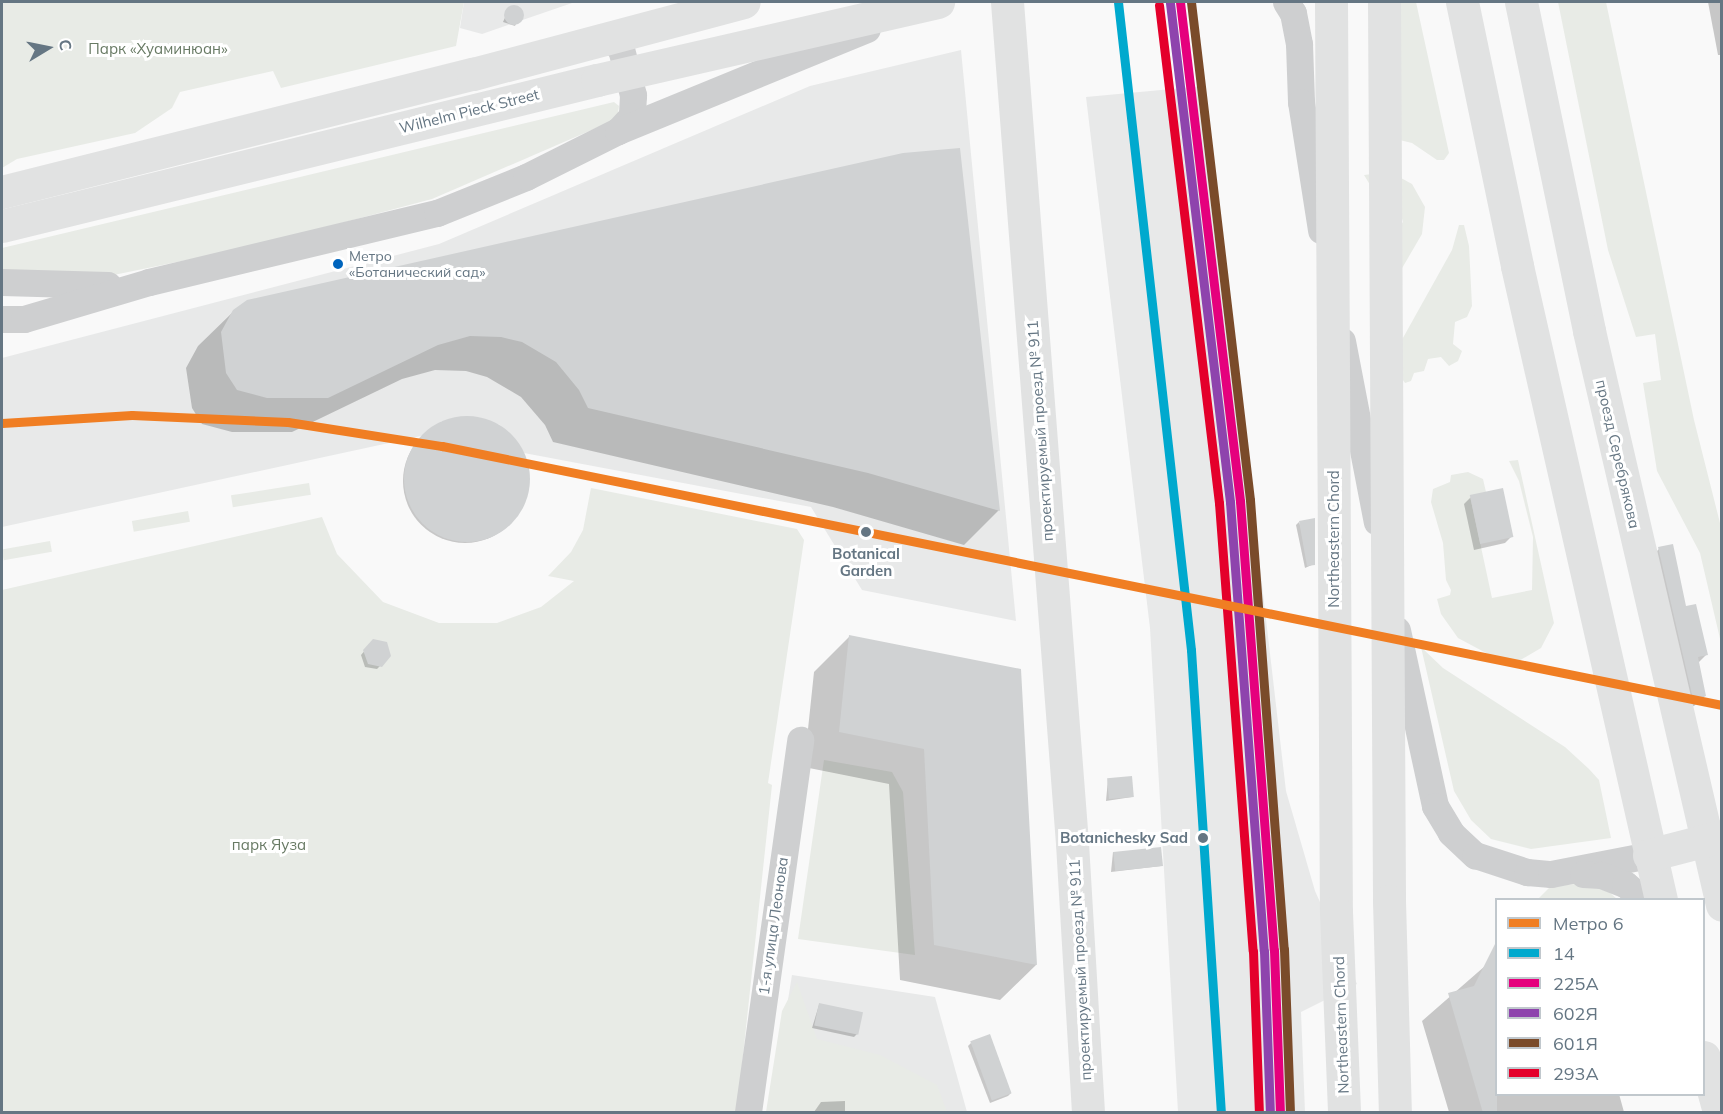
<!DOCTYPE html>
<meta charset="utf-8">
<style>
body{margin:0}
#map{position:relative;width:1723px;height:1114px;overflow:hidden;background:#f9f9f9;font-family:Mulish,sans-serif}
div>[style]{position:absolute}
.built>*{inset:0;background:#e8e9e9}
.green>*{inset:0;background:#e8ebe6;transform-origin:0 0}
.shadow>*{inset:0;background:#0003}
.round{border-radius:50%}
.building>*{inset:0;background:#d0d2d3;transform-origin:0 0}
.street>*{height:27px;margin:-13.5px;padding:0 13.5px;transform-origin:13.5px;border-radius:13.5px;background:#cecfd0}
.secondary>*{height:33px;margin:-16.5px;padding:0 16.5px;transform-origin:16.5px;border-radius:16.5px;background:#e1e2e2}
.primary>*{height:33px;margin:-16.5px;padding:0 16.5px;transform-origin:16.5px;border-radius:16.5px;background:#e1e2e2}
.rail-1>*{height:9px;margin:-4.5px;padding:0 4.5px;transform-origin:4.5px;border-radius:4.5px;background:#00a9ce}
.rail-2>*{height:9px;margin:-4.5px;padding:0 4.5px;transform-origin:4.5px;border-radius:4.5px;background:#e5007d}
.rail-3>*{height:9px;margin:-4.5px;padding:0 4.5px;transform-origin:4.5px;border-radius:4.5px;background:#8e44ad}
.rail-4>*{height:9px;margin:-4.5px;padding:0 4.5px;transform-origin:4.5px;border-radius:4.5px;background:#7a4b2a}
.rail-5>*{height:9px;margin:-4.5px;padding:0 4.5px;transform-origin:4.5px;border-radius:4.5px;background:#e4002b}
.metro-1>*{height:9px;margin:-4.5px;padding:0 4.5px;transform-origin:4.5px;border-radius:4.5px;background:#f07e23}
.dots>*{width:16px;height:16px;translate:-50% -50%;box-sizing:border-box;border:3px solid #fff;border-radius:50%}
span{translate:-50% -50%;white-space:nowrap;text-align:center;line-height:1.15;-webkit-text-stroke:6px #fff;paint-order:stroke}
.bus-label{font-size:14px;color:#657683}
.left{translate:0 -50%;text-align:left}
.park-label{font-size:15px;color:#687a64}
.street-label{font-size:15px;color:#657683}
.stop-label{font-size:15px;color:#657683;font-weight:700}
.right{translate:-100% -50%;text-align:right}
.frame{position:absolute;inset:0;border:3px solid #657683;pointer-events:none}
.legend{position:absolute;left:1495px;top:898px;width:210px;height:198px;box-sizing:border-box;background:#fff;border:2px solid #c1c8cd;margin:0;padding:8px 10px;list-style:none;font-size:18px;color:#657683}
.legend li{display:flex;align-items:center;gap:12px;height:30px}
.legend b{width:30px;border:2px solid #c1c8cd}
.north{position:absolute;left:18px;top:18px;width:60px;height:60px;-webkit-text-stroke:4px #fff;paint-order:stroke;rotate:80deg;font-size:16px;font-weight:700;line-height:24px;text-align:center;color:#657683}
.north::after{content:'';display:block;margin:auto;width:21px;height:27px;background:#657683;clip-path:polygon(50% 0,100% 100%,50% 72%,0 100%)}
</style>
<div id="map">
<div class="built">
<i style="clip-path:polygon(464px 2px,575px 2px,482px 34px,460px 28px)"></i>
<i style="clip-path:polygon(961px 50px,1016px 621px,862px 590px,811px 507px,524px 453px,500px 425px,478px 417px,442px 421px,421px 436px,2px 527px,2px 358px,439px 244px,810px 86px)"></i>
<i style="clip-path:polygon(1204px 86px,1286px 791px,1315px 891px,1357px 984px,1301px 1012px,1305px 1112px,1178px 1112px,1150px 628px,1086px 97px)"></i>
<i style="clip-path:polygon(792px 975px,935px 997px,967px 1112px,770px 1112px)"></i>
</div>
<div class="green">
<i style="clip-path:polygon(2px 2px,464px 2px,456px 46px,281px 88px,273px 71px,180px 92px,172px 108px,135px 133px,17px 159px,2px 168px)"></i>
<i style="clip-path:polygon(1400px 2px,1416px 2px,1449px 153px,1444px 160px,1437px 160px,1412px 143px,1387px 137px)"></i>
<i style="clip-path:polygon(1558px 2px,1606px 2px,1694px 420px,1721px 527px,1721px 643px,1700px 553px,1657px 471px,1643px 383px,1661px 380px,1655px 334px,1636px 337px,1608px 250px)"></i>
<i style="clip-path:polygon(614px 102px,619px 106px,617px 119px,432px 199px,255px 246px,99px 278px,2px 273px,2px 248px)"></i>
<i style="clip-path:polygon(1390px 172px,1412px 184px,1425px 207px,1422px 234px,1394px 282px,1392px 235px,1403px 222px,1395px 195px,1375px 193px,1364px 175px)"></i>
<i style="clip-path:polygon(1459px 225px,1464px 225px,1469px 246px,1472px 306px,1467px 317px,1455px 322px,1453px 344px,1462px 351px,1458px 361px,1449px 366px,1441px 357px,1428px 359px,1424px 371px,1414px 373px,1411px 381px,1405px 383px,1401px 377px,1399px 345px,1452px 250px)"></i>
<i style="clip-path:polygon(1518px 460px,1554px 623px,1541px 648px,1517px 662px,1503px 662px,1458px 638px,1441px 614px,1437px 599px,1450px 595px,1451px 590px,1446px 580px,1443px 543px,1431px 502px,1433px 489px,1450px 482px,1451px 475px,1468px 472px,1483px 479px,1486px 492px,1470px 496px,1492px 598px,1532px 590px,1533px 537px,1519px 481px,1509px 461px)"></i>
<i style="left:309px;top:483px;width:12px;height:79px;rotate:81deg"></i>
<i style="clip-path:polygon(591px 488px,797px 529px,804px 540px,768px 783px,772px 785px,737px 1112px,2px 1112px,2px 590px,322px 517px,337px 554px,383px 602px,439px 623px,497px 623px,541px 607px,574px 581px,548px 576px,571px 552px,583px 530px)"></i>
<i style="left:188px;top:511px;width:11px;height:57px;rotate:80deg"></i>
<i style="left:50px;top:541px;width:11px;height:49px;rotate:80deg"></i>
<i style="clip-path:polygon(1421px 647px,1443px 668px,1565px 747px,1589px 769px,1599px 780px,1611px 838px,1531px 849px,1491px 839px,1471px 820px,1454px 791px)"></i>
<i style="clip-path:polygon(824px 760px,892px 772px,903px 792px,915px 955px,798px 939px)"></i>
<i style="clip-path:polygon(1583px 883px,1609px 892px,1617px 899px,1537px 900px,1550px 887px)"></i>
<i style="clip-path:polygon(797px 982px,817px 1039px,880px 1055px,937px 1085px,947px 1112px,766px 1112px,782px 1011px)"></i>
</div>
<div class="shadow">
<i style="clip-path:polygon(1708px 2px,1722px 2px,1722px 55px,1718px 55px)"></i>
<i style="clip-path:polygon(510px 7px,522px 11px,515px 26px,503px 22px)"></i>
<i style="clip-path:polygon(903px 155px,999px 510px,964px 545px,833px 507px,553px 442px,545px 425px,521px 397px,487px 377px,466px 371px,435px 370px,402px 379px,292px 432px,232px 432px,202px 424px,192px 408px,186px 368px,198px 346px,234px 311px)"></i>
<i class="round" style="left:403px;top:419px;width:124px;height:124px"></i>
<i style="clip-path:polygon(1471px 497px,1512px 536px,1505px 543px,1474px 550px,1464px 504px)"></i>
<i style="clip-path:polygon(1299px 522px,1314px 564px,1305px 568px,1296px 525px)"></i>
<i style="clip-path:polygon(1659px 549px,1706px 655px,1698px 663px,1705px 696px,1694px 706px,1683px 709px,1649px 559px)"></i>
<i style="clip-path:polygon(850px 636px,1020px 670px,1036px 965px,1000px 1000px,900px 980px,889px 784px,804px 767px,814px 672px)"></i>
<i style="clip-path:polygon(373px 641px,390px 656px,377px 669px,365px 667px,361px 655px)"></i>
<i style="clip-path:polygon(1108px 779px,1132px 797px,1106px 801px)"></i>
<i style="clip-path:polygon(1113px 852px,1161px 866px,1111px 872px)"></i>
<i style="clip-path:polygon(1485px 966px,1496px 1094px,1619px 1094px,1624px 1112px,1449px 1112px,1422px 1021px)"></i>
<i style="clip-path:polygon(819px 1005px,857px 1034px,854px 1037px,812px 1028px)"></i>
<i style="clip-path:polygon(971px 1043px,1011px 1093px,1008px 1096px,990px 1103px,968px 1046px)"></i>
<i style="clip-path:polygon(845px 1101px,845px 1112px,814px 1112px,821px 1102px)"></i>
</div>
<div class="building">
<i class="round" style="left:504px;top:5px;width:20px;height:20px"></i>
<i style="clip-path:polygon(960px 148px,1000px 511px,868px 473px,588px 408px,579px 390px,556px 362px,522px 342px,501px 337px,470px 336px,438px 345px,328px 398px,267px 398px,237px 390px,226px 373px,221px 332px,233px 310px,247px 300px,903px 153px)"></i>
<i class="round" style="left:404px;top:416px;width:126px;height:126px"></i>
<i style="left:1503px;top:488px;width:50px;height:34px;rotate:78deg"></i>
<i style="clip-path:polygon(1315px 518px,1315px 565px,1307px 566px,1299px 521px)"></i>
<i style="clip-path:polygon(1673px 544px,1686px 606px,1696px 604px,1708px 655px,1698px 657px,1706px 696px,1693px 699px,1658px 547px)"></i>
<i style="clip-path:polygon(849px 635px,1021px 669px,1037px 965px,934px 945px,924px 749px,839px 732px)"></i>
<i style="clip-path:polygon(373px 639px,387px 642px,391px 656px,382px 667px,368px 664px,363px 650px)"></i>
<i style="left:1132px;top:776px;width:21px;height:25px;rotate:85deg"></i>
<i style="left:1161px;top:847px;width:19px;height:48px;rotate:84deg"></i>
<i style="clip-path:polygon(1497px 940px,1497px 1113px,1483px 1113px,1448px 993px,1474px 986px)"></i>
<i style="left:819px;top:1003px;width:45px;height:23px;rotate:12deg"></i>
<i style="left:990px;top:1034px;width:63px;height:21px;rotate:70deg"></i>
</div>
<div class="street">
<i style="left:1286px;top:2px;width:13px;rotate:58deg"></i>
<i style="left:1293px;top:13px;width:32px;rotate:79deg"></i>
<i style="left:1299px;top:44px;width:58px;rotate:88deg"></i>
<i style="left:1301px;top:102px;width:130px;rotate:81.1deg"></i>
<i style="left:601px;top:40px;width:13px;rotate:9deg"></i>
<i style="left:614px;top:42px;width:10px;rotate:45deg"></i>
<i style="left:621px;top:49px;width:48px;rotate:75.4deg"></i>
<i style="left:633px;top:95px;width:21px;rotate:93deg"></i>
<i style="left:632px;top:116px;width:21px;rotate:133deg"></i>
<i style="left:2px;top:282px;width:106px;rotate:1.6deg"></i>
<i style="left:2px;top:319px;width:22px"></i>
<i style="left:24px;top:319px;width:130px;rotate:-16.5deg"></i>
<i style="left:149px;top:282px;width:296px;rotate:-13.5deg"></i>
<i style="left:437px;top:213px;width:96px;rotate:-22deg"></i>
<i style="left:526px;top:177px;width:103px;rotate:-26.6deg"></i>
<i style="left:618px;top:131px;width:269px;rotate:-22.3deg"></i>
<i style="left:1342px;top:341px;width:184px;rotate:79.1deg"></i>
<i style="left:1397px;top:630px;width:180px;rotate:77.8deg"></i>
<i style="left:1435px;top:806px;width:31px;rotate:59deg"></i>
<i style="left:1451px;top:833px;width:33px;rotate:43deg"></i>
<i style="left:1475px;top:855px;width:55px;rotate:18.1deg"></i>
<i style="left:1527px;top:872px;width:24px;rotate:5deg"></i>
<i style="left:1551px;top:874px;width:100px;rotate:-11deg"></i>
<i style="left:1583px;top:874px;width:18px;rotate:3deg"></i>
<i style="left:1601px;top:875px;width:26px;rotate:21deg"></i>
<i style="left:1625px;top:884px;width:25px;rotate:40deg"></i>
<i style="left:748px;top:1112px;width:376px;rotate:-82deg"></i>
</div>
<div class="secondary">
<i style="left:1007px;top:2px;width:844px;rotate:85.58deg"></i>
<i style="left:1072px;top:843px;width:269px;rotate:86.6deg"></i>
<i style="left:1462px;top:2px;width:270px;rotate:78.2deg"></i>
<i style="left:1517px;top:266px;width:650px;rotate:77.2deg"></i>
<i style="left:1521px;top:2px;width:336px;rotate:78.3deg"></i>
<i style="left:1589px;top:331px;width:589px;rotate:76.95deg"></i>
<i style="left:2px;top:192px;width:486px;rotate:-14.1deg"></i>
<i style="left:473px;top:74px;width:280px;rotate:-14.9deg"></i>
<i style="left:2px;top:226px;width:613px;rotate:-13.79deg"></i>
<i style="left:597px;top:80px;width:350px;rotate:-12.9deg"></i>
<i style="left:1649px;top:855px;width:75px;rotate:-14.6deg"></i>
<i style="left:1704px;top:1057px;width:57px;rotate:74.7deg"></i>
</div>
<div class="primary">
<i style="left:1331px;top:2px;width:910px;rotate:89.69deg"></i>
<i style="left:1336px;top:912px;width:200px;rotate:87.7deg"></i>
<i style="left:1384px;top:2px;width:899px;rotate:89.68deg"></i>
<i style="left:1389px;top:901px;width:211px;rotate:88.4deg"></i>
</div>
<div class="rail-1">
<i style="left:1118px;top:2px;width:652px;rotate:83.57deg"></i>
<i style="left:1191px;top:650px;width:463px;rotate:86.3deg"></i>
</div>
<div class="rail-2">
<i style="left:1180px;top:2px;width:503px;rotate:83.14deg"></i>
<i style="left:1240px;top:501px;width:450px;rotate:85.7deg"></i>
<i style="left:1274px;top:950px;width:162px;rotate:87.9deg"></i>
</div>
<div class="rail-3">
<i style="left:1170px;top:3px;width:503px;rotate:83.14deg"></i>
<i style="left:1230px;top:502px;width:450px;rotate:85.7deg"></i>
<i style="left:1264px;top:951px;width:161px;rotate:87.9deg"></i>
</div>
<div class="rail-4">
<i style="left:1191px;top:2px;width:501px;rotate:83.24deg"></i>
<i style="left:1250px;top:500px;width:450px;rotate:85.7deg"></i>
<i style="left:1284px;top:949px;width:163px;rotate:87.9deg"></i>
</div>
<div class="rail-5">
<i style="left:1159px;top:5px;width:502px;rotate:83.13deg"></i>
<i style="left:1219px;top:503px;width:449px;rotate:85.7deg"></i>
<i style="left:1253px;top:951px;width:161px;rotate:87.9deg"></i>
</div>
<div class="metro-1">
<i style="left:2px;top:423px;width:130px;rotate:-3.5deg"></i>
<i style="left:132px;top:415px;width:156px;rotate:2.6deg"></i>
<i style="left:288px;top:422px;width:156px;rotate:8.9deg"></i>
<i style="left:442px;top:446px;width:1306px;rotate:11.44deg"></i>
</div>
<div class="dots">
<i style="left:338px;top:264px;background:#0065bd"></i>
<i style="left:866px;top:532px;background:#657683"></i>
<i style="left:1203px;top:838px;background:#657683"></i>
</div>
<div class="bus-label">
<span class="left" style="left:349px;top:264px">Метро<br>«Ботанический сад»</span>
</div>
<div class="park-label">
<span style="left:158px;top:49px">Парк «Хуаминюан»</span>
<span style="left:269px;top:845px">парк Яуза</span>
</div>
<div class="street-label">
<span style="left:469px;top:111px;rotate:-14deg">Wilhelm Pieck Street</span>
<span style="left:1040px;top:431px;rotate:-94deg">проектируемый проезд № 911</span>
<span style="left:1618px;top:454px;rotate:77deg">проезд Серебрякова</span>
<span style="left:1334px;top:539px;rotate:-90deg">Northeastern Chord</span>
<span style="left:773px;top:926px;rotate:-82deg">1-я улица Леонова</span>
<span style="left:1080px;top:970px;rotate:-93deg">проектируемый проезд № 911</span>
<span style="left:1341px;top:1025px;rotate:-92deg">Northeastern Chord</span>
</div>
<div class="stop-label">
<span style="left:866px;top:562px">Botanical<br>Garden</span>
<span class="right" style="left:1188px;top:838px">Botanichesky Sad</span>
</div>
<div class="frame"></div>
<ul class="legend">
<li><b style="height:8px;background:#f07e23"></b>Метро 6</li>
<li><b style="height:8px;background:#00a9ce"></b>14</li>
<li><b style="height:8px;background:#e5007d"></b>225А</li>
<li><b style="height:8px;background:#8e44ad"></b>602Я</li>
<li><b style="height:8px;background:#7a4b2a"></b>601Я</li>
<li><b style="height:8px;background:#e4002b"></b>293А</li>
</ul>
<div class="north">С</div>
</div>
